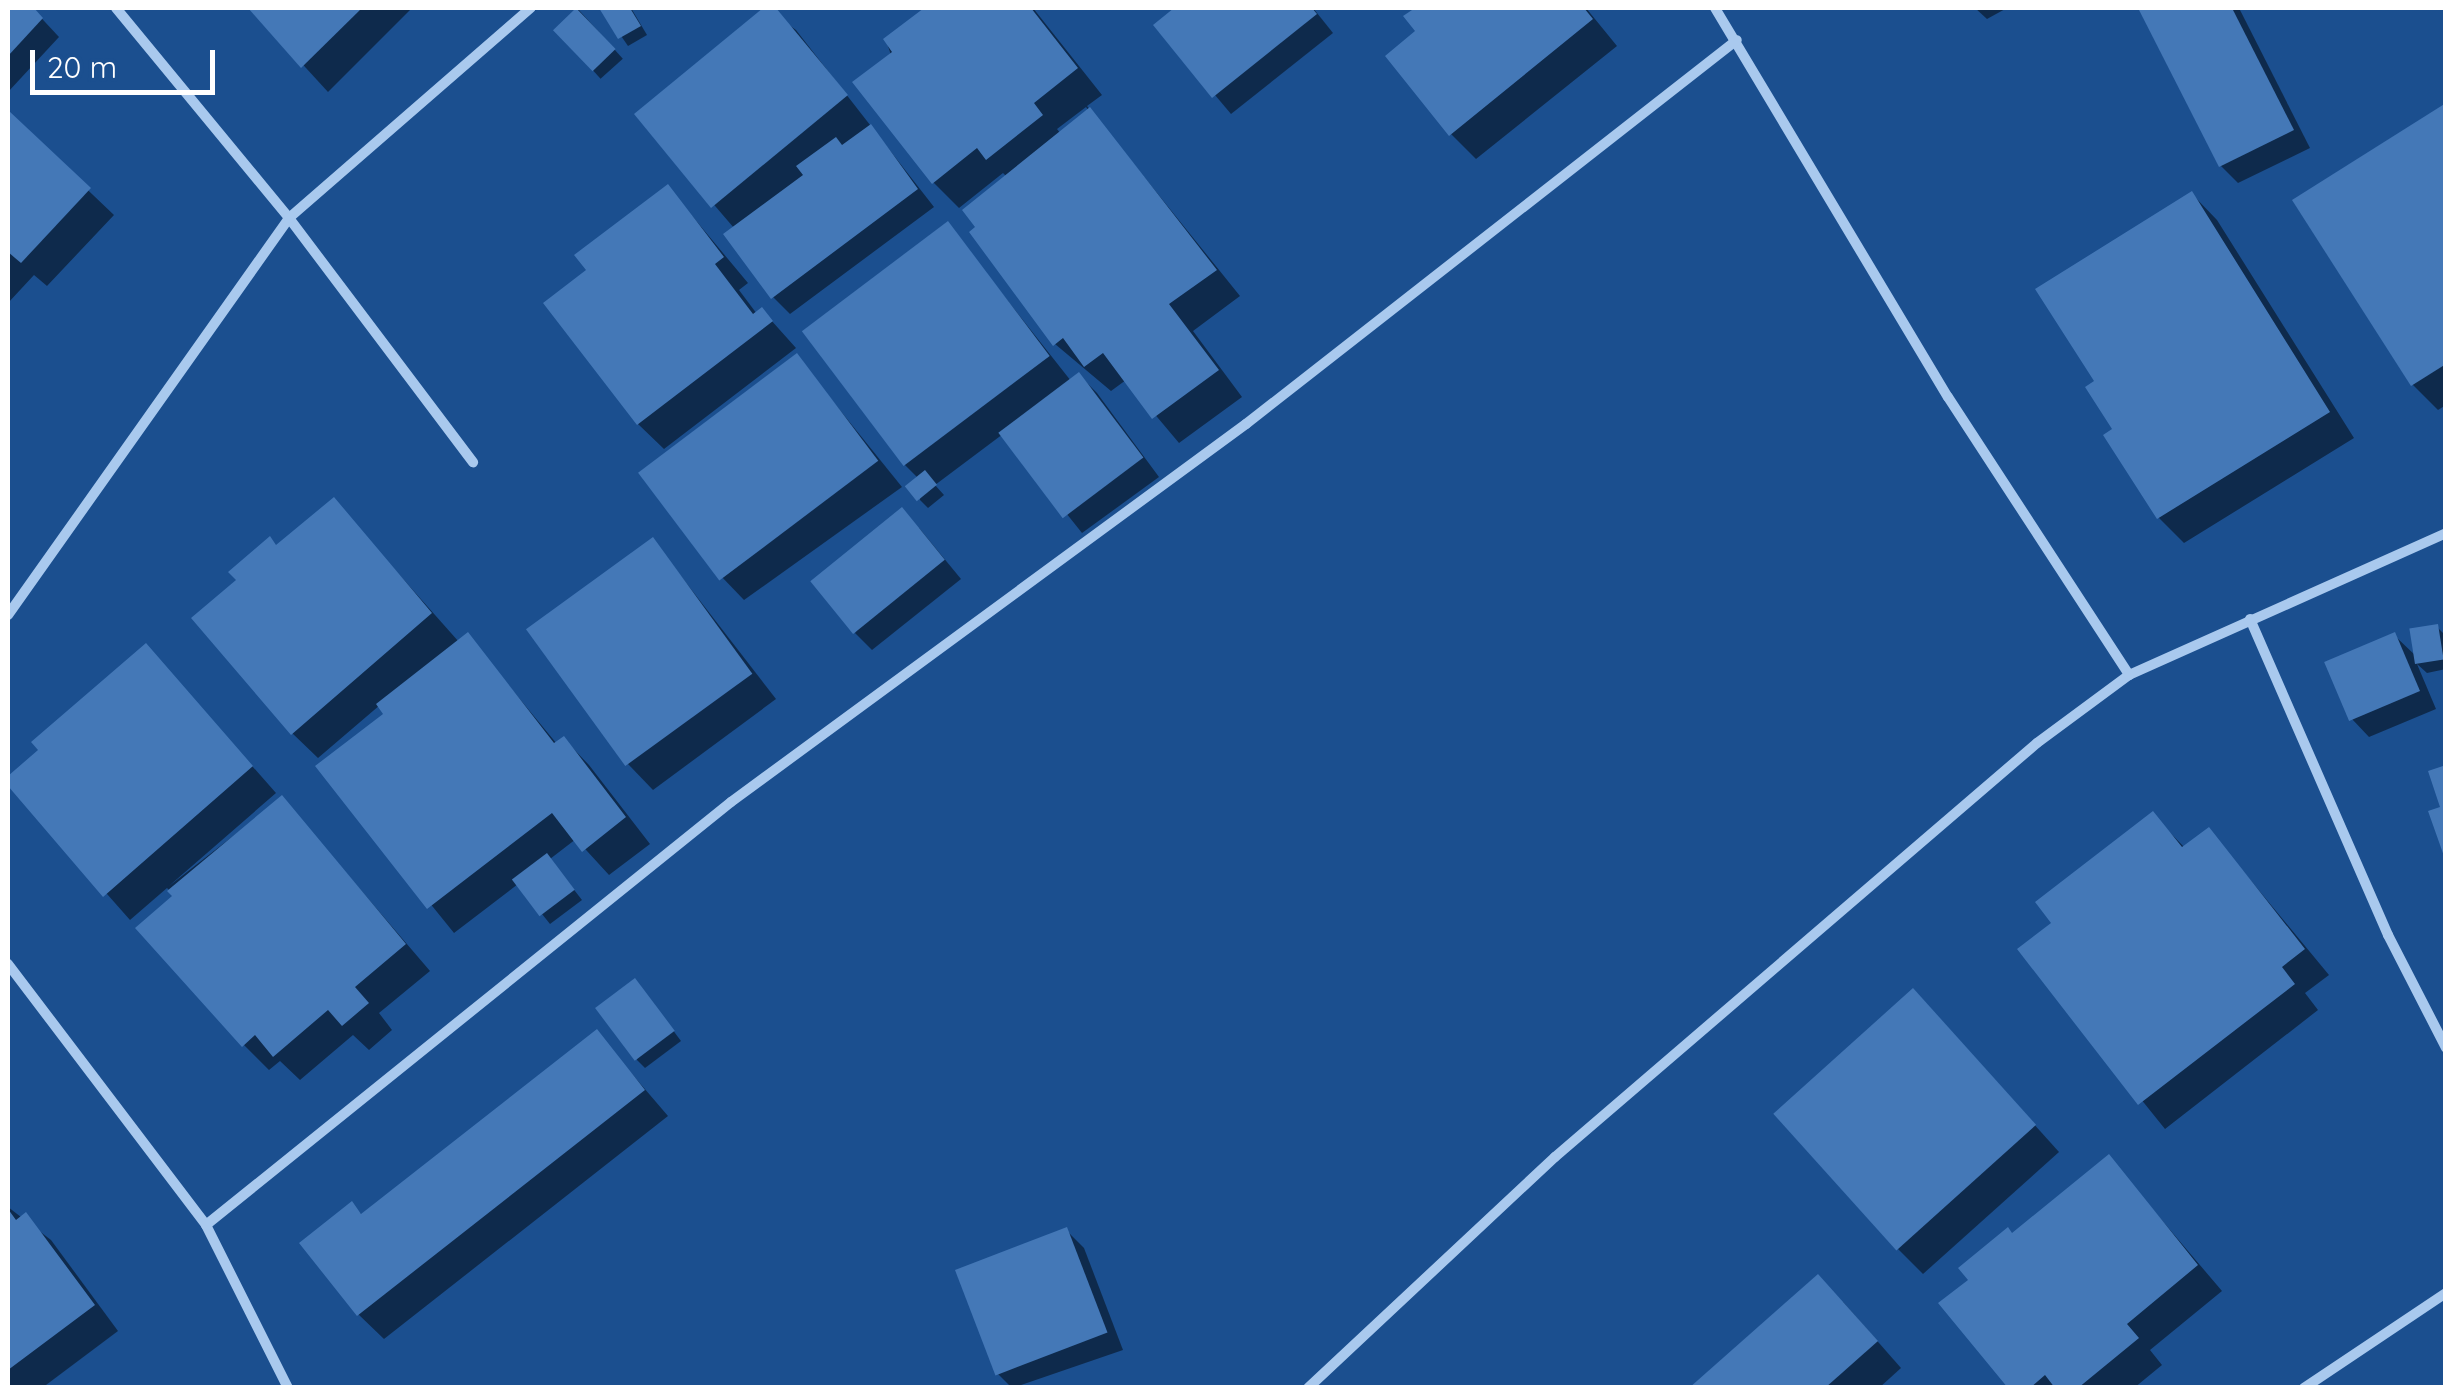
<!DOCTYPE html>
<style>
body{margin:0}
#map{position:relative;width:2453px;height:1395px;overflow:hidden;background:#1b4f8f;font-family:Quicksand,sans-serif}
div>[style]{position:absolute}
.shadow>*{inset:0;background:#0007;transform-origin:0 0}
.building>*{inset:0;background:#4478b7;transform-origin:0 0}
.street>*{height:10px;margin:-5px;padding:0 5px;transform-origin:5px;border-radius:5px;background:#a9c9ee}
span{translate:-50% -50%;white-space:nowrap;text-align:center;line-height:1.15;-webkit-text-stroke:10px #1b4f8f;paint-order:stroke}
.frame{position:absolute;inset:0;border:10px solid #fff;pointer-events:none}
.scale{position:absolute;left:30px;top:50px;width:185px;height:45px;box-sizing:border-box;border:5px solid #fff;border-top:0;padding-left:12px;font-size:30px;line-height:35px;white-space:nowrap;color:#fff;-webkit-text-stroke:8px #1b4f8f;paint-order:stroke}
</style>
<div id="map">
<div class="shadow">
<i style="clip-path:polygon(8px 8px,32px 8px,59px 37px,8px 92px)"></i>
<i style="clip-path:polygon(251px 8px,412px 8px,328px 92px)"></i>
<i style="clip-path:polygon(602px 8px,631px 8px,647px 35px,628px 46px)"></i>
<i style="clip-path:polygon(766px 8px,796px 30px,934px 207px,790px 314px,773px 297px,734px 228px,637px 115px)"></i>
<i style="clip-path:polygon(evenodd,928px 8px,1033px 8px,1102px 95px,1087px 106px,1240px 296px,1193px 331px,1242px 397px,1179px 443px,1126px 380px,1111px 391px,1055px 344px,1007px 177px,1003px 173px,959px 208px,933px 182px,886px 40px,928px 8px,1086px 107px,1089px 111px,1061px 134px,1057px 129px,1086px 107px)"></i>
<i style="clip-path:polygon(1178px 8px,1313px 8px,1333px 33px,1231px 114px,1156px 25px)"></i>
<i style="clip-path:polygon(1419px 8px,1586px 8px,1617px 46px,1476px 159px,1451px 134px,1419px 31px,1407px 17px)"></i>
<i style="clip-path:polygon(1975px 8px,2007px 8px,1987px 19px)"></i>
<i style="clip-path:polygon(2141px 8px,2239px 8px,2310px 148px,2238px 183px,2221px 166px)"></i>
<i style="left:578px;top:9px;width:67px;height:30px;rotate:48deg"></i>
<i style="clip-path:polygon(2446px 106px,2446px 405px,2438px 410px,2412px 384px)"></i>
<i style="clip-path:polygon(8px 114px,114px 215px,47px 286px,34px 275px,8px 303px)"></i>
<i style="clip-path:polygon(668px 187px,748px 283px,739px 290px,757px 314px,762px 310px,796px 348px,664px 449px,638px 424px,590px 271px)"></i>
<i style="clip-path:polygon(2192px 194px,2217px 220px,2354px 438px,2184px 543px,2159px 518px,2107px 435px,2116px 430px,2097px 382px)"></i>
<i style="clip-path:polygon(948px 225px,1071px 381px,1079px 375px,1097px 393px,1159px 477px,1082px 533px,1003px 434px,935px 485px,944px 495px,928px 508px,920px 500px,919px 479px,904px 464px)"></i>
<i style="clip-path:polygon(797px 357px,902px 487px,744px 600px,719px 574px)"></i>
<i style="clip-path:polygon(333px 500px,459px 642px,467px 635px,557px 744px,564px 739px,589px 765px,650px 844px,609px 875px,576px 839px,550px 859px,582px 900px,550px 924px,518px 884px,454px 933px,319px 766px,387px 714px,380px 705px,318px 758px,292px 733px,277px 547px)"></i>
<i style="clip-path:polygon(919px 528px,961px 579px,872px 650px,855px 633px)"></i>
<i style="clip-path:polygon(653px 540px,776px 699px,653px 790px,628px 764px)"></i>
<i style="clip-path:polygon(2437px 627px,2445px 635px,2446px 669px,2427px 673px,2417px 664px,2436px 709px,2369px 737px,2352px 719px,2394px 635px,2417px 657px)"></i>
<i style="clip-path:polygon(146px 646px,276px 793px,169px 886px,282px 798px,430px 971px,379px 1013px,392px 1030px,369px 1050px,353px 1035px,300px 1080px,280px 1061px,269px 1070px,244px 1045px,175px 896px,167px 888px,130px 920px,8px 782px)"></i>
<i style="clip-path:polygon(2152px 814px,2185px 848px,2209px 830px,2329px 975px,2305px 993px,2318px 1010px,2165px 1129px,2020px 949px,2054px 924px)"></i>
<i style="clip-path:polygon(643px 990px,681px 1041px,645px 1068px,637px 1060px)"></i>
<i style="clip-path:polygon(1938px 1017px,2059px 1152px,1923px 1274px,1898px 1249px)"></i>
<i style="clip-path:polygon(596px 1032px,668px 1116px,384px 1339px,358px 1314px,351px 1204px,363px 1216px)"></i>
<i style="clip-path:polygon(2109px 1158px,2222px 1291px,2150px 1350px,2162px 1365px,2134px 1388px,2011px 1388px,1972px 1280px)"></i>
<i style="clip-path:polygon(8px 1207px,51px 1240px,118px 1331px,42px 1388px,8px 1388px)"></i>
<i style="clip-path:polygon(1066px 1230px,1084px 1248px,1123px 1350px,1012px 1388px,997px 1373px)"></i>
<i style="clip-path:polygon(1843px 1302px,1901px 1368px,1879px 1388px,1693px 1388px)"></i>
</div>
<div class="building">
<i style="clip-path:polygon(8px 8px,34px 8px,43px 18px,8px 56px)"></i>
<i style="clip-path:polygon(248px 8px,362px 8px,301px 68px)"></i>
<i style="left:576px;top:8px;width:57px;height:32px;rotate:46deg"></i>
<i style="clip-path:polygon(599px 8px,630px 8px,641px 26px,618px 39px)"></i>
<i style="clip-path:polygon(763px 8px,776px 8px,848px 95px,711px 208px,634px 114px)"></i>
<i style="clip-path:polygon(924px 8px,1031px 8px,1078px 68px,1034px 103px,1043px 115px,986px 160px,977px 148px,932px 184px,852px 82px,892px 52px,883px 39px)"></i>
<i style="clip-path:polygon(1174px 8px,1312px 8px,1317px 14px,1212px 98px,1153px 25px)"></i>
<i style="clip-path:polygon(1415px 8px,1584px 8px,1593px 19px,1449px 136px,1385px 56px,1415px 31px,1403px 16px)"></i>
<i style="clip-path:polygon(2138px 8px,2232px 8px,2294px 130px,2219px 167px)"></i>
<i style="clip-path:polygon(2446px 103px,2446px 364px,2411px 386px,2292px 200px)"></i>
<i style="clip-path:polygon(1090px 107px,1217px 270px,1169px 304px,1219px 370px,1152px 419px,1103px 353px,1084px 367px,1063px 338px,1053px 346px,969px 232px,975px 227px,962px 210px)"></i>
<i style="clip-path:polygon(8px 110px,91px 188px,21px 263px,8px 252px)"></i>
<i style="clip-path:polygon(871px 124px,918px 189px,771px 299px,723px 234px,803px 175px,796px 166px,836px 137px,842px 145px)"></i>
<i style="clip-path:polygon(668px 184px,724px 257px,715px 264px,753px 314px,762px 307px,773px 321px,637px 425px,543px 303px,586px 270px,574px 255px)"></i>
<i style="clip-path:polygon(2192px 191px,2330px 412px,2157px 519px,2103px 435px,2112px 429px,2085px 387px,2094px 381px,2035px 289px)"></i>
<i style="left:948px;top:221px;width:169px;height:183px;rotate:53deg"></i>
<i style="left:797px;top:353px;width:135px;height:199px;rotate:53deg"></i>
<i style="left:1079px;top:372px;width:107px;height:101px;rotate:53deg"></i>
<i style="left:925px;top:470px;width:19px;height:26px;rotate:51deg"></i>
<i style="clip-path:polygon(334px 497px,432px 613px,291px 735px,191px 618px,236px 580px,228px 572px,270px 536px,276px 545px)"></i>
<i style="left:902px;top:507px;width:68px;height:118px;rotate:51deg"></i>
<i style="left:653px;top:537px;width:169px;height:157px;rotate:54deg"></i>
<i style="left:2438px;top:624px;width:36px;height:29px;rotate:81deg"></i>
<i style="clip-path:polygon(468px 632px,554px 743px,564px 736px,626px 817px,582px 852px,552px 813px,427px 909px,315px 766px,383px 714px,376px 704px)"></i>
<i style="left:2395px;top:632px;width:64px;height:77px;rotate:67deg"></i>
<i style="clip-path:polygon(146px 643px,253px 766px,103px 897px,8px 786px,8px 776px,38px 750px,31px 742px)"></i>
<i style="clip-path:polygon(2446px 765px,2446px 859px,2445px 859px,2428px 811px,2440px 807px,2428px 771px)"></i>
<i style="clip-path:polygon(282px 795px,406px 944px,355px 987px,369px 1003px,342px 1026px,328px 1010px,273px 1057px,255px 1035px,242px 1047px,135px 928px,172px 896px,167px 891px)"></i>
<i style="clip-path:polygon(2153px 811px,2182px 847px,2209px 827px,2305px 949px,2282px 967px,2295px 984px,2138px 1105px,2017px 949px,2051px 923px,2035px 902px)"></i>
<i style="left:547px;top:853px;width:46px;height:44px;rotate:53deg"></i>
<i style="left:635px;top:978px;width:66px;height:50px;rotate:53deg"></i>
<i style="left:1913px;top:988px;width:184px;height:188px;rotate:48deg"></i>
<i style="clip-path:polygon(597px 1029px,645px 1090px,357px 1316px,299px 1243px,352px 1201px,361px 1214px)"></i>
<i style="clip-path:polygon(2109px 1154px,2198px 1265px,2127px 1324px,2139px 1338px,2078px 1388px,2055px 1388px,2045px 1375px,2030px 1388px,2008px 1388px,1938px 1303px,1968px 1280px,1958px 1268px,2008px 1227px,2012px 1233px)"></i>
<i style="clip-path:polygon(8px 1209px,16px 1220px,26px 1212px,95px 1305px,8px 1370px)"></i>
<i style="left:1067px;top:1227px;width:113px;height:120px;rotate:69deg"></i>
<i style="clip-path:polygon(1818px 1274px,1878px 1341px,1825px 1388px,1689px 1388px)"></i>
</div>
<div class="street">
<i style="left:116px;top:8px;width:272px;rotate:50.5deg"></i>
<i style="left:289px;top:218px;width:306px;rotate:53deg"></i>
<i style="left:1715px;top:8px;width:453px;rotate:59.1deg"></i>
<i style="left:1948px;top:397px;width:332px;rotate:56.9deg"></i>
<i style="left:8px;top:615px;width:486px;rotate:-54.7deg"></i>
<i style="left:289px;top:218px;width:320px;rotate:-41deg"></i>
<i style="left:2250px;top:619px;width:345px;rotate:66.4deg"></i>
<i style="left:2388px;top:935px;width:127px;rotate:62.8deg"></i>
<i style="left:8px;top:964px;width:328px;rotate:52.8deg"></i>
<i style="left:206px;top:1225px;width:182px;rotate:63.3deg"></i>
<i style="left:206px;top:1225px;width:674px;rotate:-38.86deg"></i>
<i style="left:731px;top:802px;width:639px;rotate:-36.28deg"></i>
<i style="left:1246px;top:424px;width:623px;rotate:-38.03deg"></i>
<i style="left:1308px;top:1388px;width:338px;rotate:-43.1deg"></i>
<i style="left:1555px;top:1157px;width:635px;rotate:-40.66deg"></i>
<i style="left:2037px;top:743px;width:114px;rotate:-36.5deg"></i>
<i style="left:2129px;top:675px;width:347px;rotate:-24.1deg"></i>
<i style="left:2304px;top:1388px;width:171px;rotate:-33.8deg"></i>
</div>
<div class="frame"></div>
<div class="scale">20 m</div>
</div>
